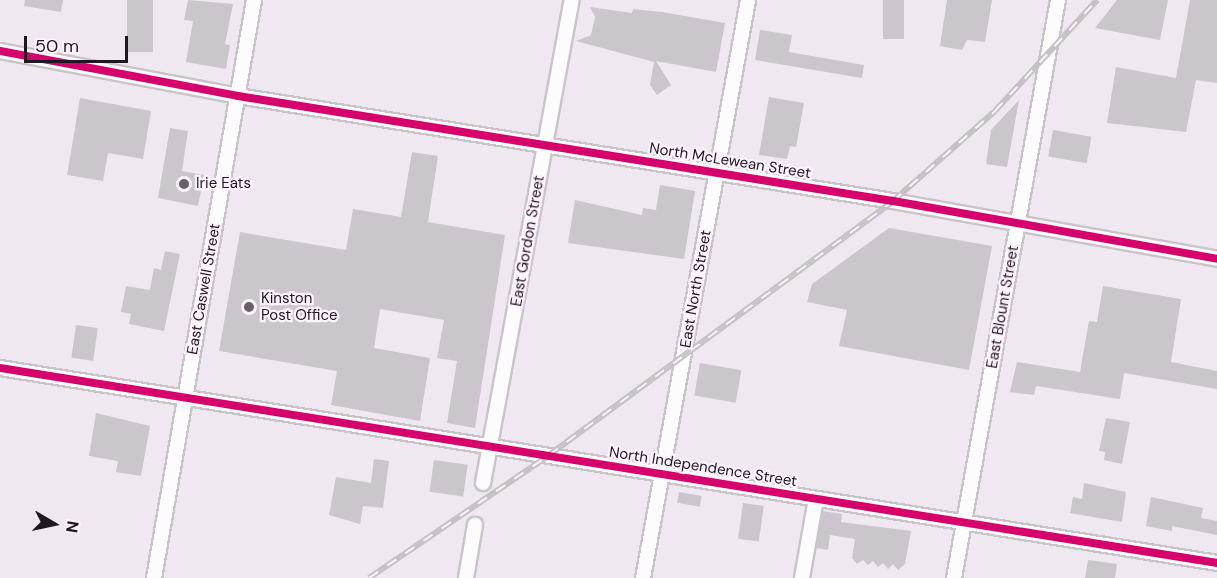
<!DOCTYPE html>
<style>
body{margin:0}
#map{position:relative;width:1217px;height:578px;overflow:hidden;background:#efe8f0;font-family:"DM Sans",sans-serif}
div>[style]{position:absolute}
.building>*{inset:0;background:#cbc6cc;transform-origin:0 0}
.roads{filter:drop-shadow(2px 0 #c9c4ca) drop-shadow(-2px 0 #c9c4ca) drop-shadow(0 2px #c9c4ca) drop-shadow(0 -2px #c9c4ca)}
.street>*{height:14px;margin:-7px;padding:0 7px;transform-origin:7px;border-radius:7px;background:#fdfcfd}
.rail>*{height:6px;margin-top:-3px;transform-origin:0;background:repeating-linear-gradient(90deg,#fef2fe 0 11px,#c4c2c4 0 22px);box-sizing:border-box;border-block:2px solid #c4c2c4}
.cycleway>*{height:8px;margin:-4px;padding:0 4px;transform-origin:4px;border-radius:4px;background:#d6006c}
.dots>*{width:16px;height:16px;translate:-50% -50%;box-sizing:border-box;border:3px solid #fef2fe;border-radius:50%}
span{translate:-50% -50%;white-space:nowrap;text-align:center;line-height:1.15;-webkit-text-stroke:4.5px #fef2fe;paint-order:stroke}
.street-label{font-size:15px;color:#1e191e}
.poi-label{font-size:15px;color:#1e191e}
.left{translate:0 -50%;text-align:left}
.north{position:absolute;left:24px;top:494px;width:60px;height:60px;-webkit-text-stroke:4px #fef2fe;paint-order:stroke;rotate:99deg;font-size:16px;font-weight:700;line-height:24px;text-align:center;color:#1e191e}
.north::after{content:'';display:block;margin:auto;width:21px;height:27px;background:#1e191e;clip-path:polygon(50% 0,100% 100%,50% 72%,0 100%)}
.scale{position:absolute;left:24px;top:36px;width:104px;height:27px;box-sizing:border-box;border:3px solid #1e191e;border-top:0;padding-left:8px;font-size:18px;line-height:21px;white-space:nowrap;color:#1e191e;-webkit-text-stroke:4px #fef2fe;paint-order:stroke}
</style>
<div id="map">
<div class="building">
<i style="clip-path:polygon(25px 0,63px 0,61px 12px,24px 6px)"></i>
<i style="left:127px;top:0;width:26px;height:52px"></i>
<i style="clip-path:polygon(188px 0,233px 4px,225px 44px,230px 45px,226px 69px,186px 62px,193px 21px,184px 20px)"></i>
<i style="left:883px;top:0;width:21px;height:39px"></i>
<i style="clip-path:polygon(947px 0,992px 0,985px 42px,967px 40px,962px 50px,940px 46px)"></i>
<i style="clip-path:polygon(1117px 0,1168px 0,1160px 40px,1095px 28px)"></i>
<i style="clip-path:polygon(1190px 0,1217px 0,1217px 83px,1196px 80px,1186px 132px,1107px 123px,1116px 67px,1176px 78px)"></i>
<i style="clip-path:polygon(590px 7px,632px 13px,633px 9px,662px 12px,725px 23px,716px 72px,656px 61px,671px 85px,657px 95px,650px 85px,654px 62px,576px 41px,591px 35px,595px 17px)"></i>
<i style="clip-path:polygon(760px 30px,792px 35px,789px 52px,864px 65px,862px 78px,755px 60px)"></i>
<i style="clip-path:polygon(769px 97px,804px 103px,796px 147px,790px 146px,787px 159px,759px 155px)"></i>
<i style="clip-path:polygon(80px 98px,151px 111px,143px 159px,108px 153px,103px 181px,67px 175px)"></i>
<i style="clip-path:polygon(1019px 100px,1007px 167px,986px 164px,991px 130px)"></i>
<i style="clip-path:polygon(170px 128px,188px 131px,182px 171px,204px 175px,198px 206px,158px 198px)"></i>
<i style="left:1053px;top:130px;width:39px;height:27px;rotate:10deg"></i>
<i style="clip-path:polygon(412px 152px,438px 156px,428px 222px,505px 235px,475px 428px,447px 423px,457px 361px,437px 358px,444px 320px,380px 309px,374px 348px,430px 358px,420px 421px,331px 405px,337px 371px,219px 351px,240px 232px,346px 250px,353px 209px,401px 217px)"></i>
<i style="clip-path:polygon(660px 185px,695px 191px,684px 259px,568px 243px,575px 200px,642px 215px,643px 208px,656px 210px)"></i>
<i style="clip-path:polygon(889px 228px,992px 246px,969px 370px,839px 346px,847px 310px,807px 302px,812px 284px)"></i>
<i style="clip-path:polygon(165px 251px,180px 254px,164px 331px,129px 324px,131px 314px,121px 312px,126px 286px,150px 290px,154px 268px,161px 270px)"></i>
<i style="clip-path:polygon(1103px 286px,1181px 299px,1171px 362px,1217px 371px,1217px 389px,1124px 373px,1120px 399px,1036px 386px,1034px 395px,1010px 392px,1017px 362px,1080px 372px,1089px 321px,1097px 322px)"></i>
<i style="left:76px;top:325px;width:22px;height:33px;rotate:8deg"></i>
<i style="left:700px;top:363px;width:42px;height:33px;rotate:10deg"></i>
<i style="clip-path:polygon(96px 413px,150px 426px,141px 476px,116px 472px,118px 461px,89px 456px)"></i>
<i style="clip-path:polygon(1106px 418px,1130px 422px,1122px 464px,1104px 460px,1105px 452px,1099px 451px)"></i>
<i style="clip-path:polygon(374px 459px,389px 461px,383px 508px,363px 506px,360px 524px,329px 515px,336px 477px,371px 483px)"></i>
<i style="left:434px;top:460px;width:34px;height:32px;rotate:8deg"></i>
<i style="clip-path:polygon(1084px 483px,1126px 492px,1122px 522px,1070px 513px,1073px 497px,1082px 499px)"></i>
<i style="left:679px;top:492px;width:23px;height:11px;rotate:10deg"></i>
<i style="clip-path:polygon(1151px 497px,1203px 508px,1201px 518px,1217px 521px,1217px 535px,1172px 526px,1172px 531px,1146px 526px)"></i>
<i style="left:743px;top:503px;width:21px;height:36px;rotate:8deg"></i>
<i style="clip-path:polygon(823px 511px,842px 514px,841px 522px,911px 531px,905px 564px,898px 570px,893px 564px,888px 569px,883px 563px,878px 567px,873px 561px,868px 565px,863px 560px,857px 564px,852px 558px,855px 539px,830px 535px,828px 550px,816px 548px)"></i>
<i style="clip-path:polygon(1088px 560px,1117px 564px,1115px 578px,1085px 578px)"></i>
</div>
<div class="roads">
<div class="street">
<i style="left:0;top:51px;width:242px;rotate:10.7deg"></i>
<i style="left:238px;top:96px;width:663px;rotate:9.11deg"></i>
<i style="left:893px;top:201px;width:329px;rotate:10.1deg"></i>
<i style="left:0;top:368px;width:1233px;rotate:9.1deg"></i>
<i style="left:483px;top:483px;width:491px;rotate:-79.6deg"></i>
<i style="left:154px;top:578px;width:587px;rotate:-80.18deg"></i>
<i style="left:466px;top:578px;width:54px;rotate:-80.4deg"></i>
<i style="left:643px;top:578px;width:587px;rotate:-79.7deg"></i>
<i style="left:802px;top:578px;width:80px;rotate:-80deg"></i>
<i style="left:954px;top:578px;width:587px;rotate:-79.8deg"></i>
</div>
</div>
<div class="rail">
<i style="left:369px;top:578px;width:218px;rotate:-34.3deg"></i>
<i style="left:549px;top:455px;width:428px;rotate:-36.4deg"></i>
<i style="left:893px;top:201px;width:136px;rotate:-41.4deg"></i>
<i style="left:995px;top:111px;width:151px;rotate:-47.4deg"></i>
</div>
<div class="cycleway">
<i style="left:0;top:51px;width:242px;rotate:10.7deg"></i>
<i style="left:238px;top:96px;width:663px;rotate:9.11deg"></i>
<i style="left:893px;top:201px;width:329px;rotate:10.1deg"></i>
<i style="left:0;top:368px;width:1233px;rotate:9.1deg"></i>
</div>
<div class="dots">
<i style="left:184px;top:184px;background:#676168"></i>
<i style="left:249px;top:307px;background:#676168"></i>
</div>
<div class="street-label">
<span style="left:730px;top:161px;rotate:9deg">North McLewean Street</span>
<span style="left:528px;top:241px;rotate:-80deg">East Gordon Street</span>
<span style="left:204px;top:289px;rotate:-80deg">East Caswell Street</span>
<span style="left:696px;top:289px;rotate:-80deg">East North Street</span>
<span style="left:1003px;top:307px;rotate:-80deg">East Blount Street</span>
<span style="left:703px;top:467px;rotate:9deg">North Independence Street</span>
</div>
<div class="poi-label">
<span class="left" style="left:196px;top:184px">Irie Eats</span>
<span class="left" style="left:261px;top:307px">Kinston<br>Post Office</span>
</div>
<div class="north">N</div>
<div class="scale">50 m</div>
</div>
